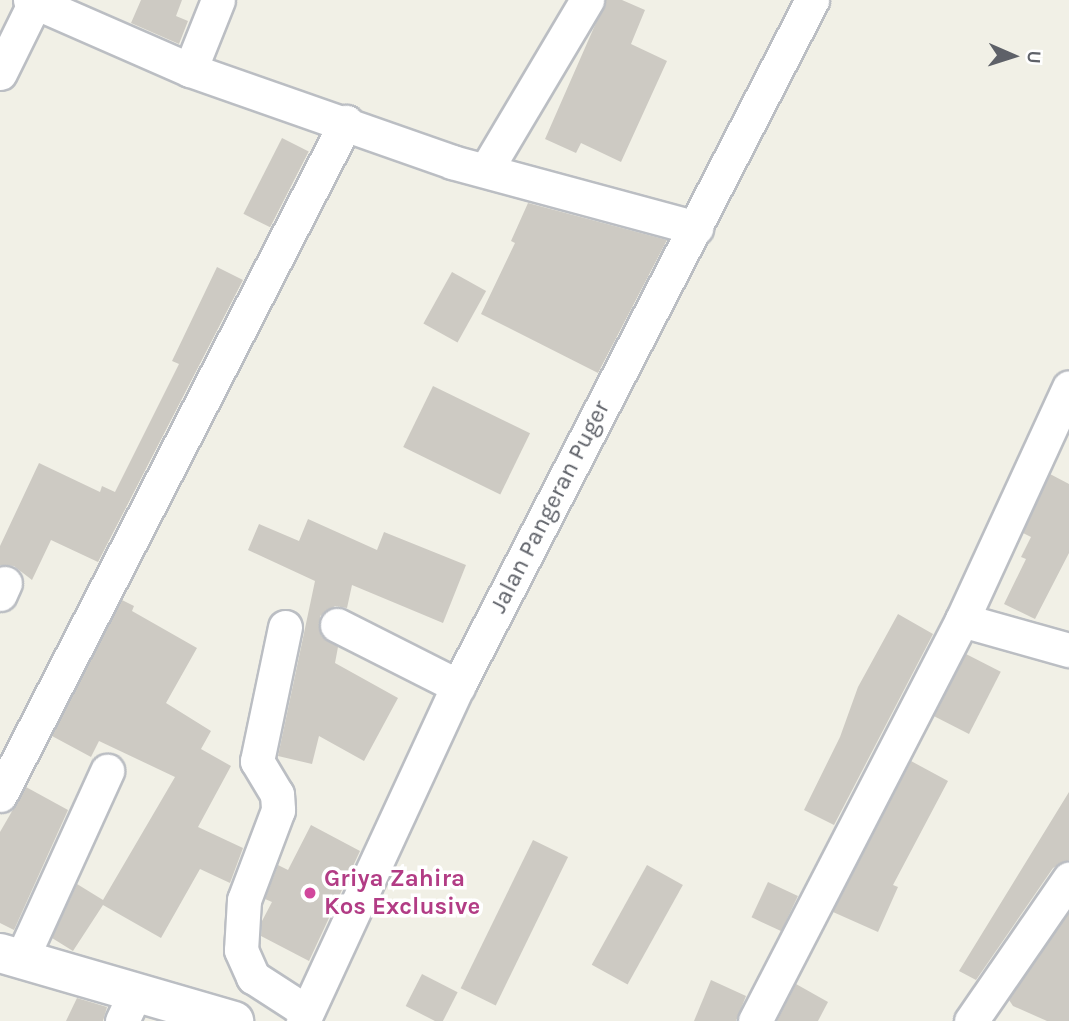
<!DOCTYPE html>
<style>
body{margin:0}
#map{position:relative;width:1069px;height:1021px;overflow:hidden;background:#f1f0e6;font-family:Karla,sans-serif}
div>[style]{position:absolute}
.building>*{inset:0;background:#cdcac3;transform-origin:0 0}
.roads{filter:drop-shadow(2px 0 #bbbec3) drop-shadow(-2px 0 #bbbec3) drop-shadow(0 2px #bbbec3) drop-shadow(0 -2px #bbbec3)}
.minor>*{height:33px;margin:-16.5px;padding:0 16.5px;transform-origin:16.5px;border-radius:16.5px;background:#fff}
.tertiary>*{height:38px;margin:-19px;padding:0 19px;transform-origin:19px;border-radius:19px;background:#fff}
.dots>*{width:19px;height:19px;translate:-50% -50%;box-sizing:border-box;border:4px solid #fff;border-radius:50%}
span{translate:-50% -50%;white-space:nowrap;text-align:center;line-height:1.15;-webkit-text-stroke:7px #fff;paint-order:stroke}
.street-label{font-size:24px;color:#5e6168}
.hotel-label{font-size:24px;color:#b23c85;font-weight:700}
.left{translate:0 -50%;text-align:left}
.north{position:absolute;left:978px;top:21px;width:70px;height:70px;-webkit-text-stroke:5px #fff;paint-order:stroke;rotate:93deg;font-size:19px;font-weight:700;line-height:28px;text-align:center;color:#5e6168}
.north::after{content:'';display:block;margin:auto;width:24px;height:32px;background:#5e6168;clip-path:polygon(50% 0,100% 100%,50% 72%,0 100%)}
</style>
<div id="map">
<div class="building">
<i style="clip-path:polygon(141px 0,182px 0,176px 16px,188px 21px,179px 44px,131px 23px)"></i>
<i style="clip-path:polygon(606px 0,622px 0,645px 10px,631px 44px,667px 61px,621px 162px,581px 143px,576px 153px,545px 139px)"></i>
<i style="left:282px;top:138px;width:30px;height:85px;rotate:27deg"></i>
<i style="clip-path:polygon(528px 203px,667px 240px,598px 373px,481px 314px,515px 243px,511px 241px)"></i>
<i style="clip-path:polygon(217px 267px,243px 280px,98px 562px,51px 540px,32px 580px,14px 566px,0 565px,0 546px,39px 463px,100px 492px,102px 486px,115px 492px,179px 364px,172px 361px)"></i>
<i style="left:452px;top:272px;width:39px;height:59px;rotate:29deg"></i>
<i style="left:433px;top:386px;width:108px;height:68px;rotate:26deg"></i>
<i style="clip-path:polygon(1050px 474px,1069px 484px,1069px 553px,1035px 619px,1004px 604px,1026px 559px,1021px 557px,1031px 537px,1023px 533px)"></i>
<i style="clip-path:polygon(308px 519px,377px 550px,384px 532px,466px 565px,443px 623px,352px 585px,347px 608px,335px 606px,320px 616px,321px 635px,338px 647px,335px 663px,398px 698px,364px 761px,319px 736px,312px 764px,278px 756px,315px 581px,248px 550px,259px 524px,299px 541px)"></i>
<i style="clip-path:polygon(122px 600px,134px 606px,132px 611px,197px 648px,166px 703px,211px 731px,201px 749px,231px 766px,198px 827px,243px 848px,230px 883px,200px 869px,161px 938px,103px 905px,73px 951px,52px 938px,77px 884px,103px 900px,175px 777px,99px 741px,91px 757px,52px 736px)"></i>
<i style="clip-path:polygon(898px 614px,933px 634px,834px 825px,804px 810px,840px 737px,858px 687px)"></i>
<i style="left:966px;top:654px;width:39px;height:70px;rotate:27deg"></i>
<i style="clip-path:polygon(911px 761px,948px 781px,893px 885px,898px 887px,878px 932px,833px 912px)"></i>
<i style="clip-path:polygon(26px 787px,68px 810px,14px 930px,0 923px,0 832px)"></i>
<i style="clip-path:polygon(1069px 792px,1069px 860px,1053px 868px,976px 980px,959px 971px)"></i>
<i style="clip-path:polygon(311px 825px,360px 851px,309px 961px,261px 936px,262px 921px,272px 902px,265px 899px,278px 865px,288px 870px)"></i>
<i style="left:533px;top:840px;width:39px;height:165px;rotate:26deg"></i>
<i style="left:647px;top:865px;width:41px;height:114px;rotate:29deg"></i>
<i style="left:768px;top:882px;width:33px;height:39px;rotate:25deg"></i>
<i style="clip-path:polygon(1069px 913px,1069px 1021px,1047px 1021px,1013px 1006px,1009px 1000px)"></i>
<i style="left:422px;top:974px;width:40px;height:36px;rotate:27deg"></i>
<i style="clip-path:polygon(711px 980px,746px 996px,736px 1021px,694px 1021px)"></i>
<i style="clip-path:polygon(796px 984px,828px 1002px,818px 1021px,777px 1021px)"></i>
<i style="clip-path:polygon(77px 998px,107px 1007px,103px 1021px,66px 1021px)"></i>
</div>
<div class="roads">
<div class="minor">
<i style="left:30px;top:0;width:175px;rotate:23.6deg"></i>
<i style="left:190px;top:70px;width:278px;rotate:19.3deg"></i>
<i style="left:452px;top:162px;width:253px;rotate:15.1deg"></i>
<i style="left:190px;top:70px;width:75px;rotate:-68.2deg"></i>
<i style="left:0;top:73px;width:79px;rotate:-63.8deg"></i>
<i style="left:486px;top:170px;width:198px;rotate:-59.3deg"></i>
<i style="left:0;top:594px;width:12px;rotate:-66deg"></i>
<i style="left:962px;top:620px;width:111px;rotate:15.7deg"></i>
<i style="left:337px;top:625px;width:136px;rotate:26.8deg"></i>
<i style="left:285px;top:627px;width:137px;rotate:101.8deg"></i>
<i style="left:257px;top:761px;width:39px;rotate:59deg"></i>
<i style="left:277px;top:794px;width:16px;rotate:86deg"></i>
<i style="left:278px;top:810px;width:96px;rotate:110.7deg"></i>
<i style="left:244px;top:900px;width:50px;rotate:93.4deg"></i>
<i style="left:241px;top:950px;width:30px;rotate:66deg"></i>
<i style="left:253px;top:977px;width:64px;rotate:32.9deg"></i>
<i style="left:0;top:795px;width:757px;rotate:-62.79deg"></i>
<i style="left:21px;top:960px;width:208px;rotate:-65.5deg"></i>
<i style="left:122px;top:1021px;width:29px;rotate:-65deg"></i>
<i style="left:303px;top:1021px;width:369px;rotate:-65.2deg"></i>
<i style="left:458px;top:686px;width:772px;rotate:-62.7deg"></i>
<i style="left:755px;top:1021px;width:451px;rotate:-62.7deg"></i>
<i style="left:962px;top:620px;width:256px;rotate:-65.3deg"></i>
<i style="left:971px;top:1021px;width:173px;rotate:-55.4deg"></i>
</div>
<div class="tertiary">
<i style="left:0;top:953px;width:244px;rotate:16.2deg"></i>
</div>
</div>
<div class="dots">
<i style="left:310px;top:893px;background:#d1479c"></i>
</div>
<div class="street-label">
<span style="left:550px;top:507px;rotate:-63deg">Jalan Pangeran Puger</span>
</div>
<div class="hotel-label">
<span class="left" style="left:324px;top:893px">Griya Zahira<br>Kos Exclusive</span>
</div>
<div class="north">U</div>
</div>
